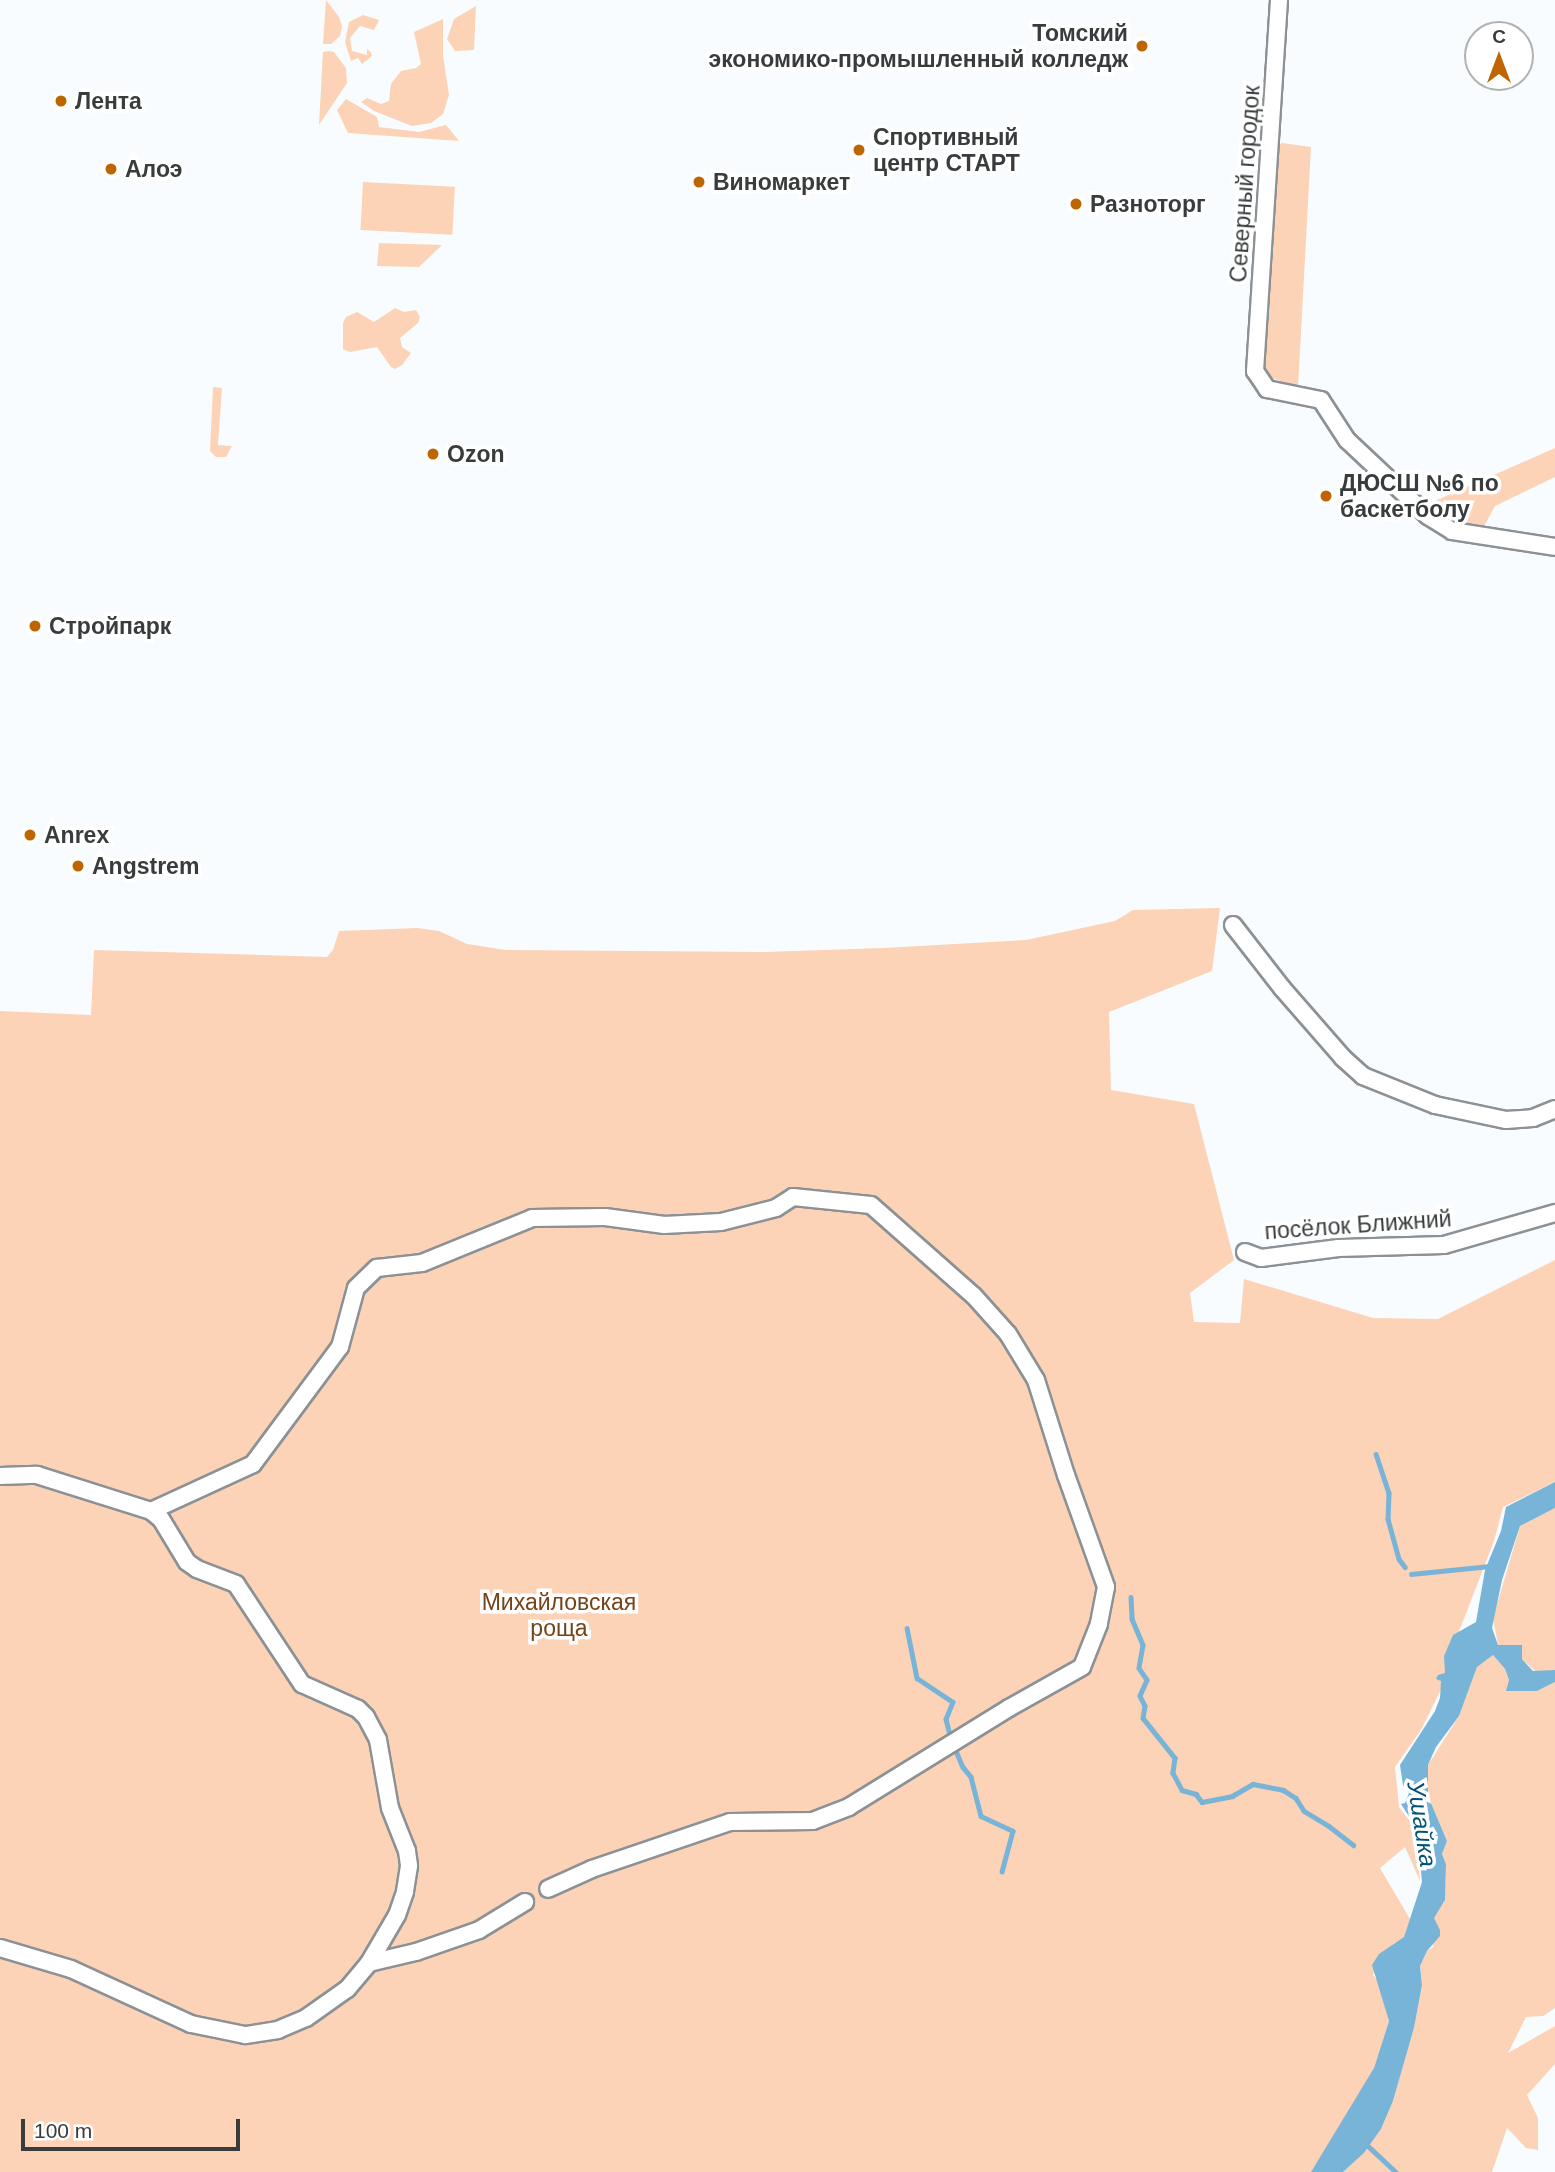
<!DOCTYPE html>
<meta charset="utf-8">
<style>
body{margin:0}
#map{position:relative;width:1555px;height:2172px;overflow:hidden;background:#f8fcfe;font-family:Arial,sans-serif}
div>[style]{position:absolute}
.green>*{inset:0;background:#fcd3b6;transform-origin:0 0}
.water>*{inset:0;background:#78b4d8}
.stream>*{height:4.5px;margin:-2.25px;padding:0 2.25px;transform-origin:2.25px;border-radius:2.25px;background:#78b4d8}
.roads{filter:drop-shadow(2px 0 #8b9195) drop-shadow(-2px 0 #8b9195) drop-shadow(0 2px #8b9195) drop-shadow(0 -2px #8b9195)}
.minor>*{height:16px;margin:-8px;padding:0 8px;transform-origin:8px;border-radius:8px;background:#fff}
.dots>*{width:19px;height:19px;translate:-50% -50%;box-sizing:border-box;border:4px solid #fff;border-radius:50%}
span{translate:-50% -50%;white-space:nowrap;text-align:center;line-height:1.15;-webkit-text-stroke:7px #fff;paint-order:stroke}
.poi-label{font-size:23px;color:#393c3d;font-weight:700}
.right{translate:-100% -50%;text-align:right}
.left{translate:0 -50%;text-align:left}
.street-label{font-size:23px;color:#393c3d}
.park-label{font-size:23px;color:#754318}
.water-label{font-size:24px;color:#005375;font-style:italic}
.north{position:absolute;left:1464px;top:21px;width:70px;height:70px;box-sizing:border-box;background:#fff;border:2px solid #b0b1b1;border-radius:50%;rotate:0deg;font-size:19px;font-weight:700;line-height:28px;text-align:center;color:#393c3d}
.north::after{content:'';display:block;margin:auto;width:24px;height:32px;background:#be6500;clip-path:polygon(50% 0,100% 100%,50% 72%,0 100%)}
.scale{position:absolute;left:21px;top:2119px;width:219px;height:32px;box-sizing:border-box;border:4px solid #393c3d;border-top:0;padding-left:9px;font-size:21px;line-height:24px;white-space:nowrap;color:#393c3d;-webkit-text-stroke:5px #fff;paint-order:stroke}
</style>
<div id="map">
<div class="green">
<i style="clip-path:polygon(326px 0,339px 17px,342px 26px,340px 36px,331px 44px,323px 44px)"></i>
<i style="clip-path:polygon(476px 6px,474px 50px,455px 51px,447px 39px,454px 19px)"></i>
<i style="clip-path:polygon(363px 15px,379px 20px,374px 30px,360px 26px,350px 38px,352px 51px,367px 55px,367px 49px,371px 52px,372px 56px,362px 64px,358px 58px,351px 61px,345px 42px,349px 22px)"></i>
<i style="clip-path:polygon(443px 19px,443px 55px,449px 95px,443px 114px,431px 123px,412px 126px,374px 111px,361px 102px,367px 98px,381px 104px,389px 101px,391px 84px,401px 71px,416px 68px,421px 64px,414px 32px)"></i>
<i style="clip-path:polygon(329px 51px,334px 52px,346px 68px,347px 83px,319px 125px,323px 52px)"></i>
<i style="clip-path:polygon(346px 99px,377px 117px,379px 127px,419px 132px,446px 125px,459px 141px,348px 133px,337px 110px)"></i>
<i style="clip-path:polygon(1282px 143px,1311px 147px,1298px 388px,1265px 375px,1260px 363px,1275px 147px)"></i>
<i style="left:363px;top:182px;width:92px;height:48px;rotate:3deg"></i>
<i style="clip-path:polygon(379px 243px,442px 245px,419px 267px,377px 266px)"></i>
<i style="clip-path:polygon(395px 308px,404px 312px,416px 310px,420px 317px,418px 323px,400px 338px,402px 347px,411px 353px,402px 365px,395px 369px,391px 367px,377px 347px,350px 352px,343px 349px,343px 323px,346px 317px,357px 312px,374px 322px)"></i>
<i style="clip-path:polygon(213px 387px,222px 388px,218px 445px,232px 446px,226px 457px,216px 457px,210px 451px)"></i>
<i style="clip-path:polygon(1555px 448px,1555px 477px,1495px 506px,1483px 528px,1455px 523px,1428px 504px)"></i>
<i style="clip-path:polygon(1220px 908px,1212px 971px,1109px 1012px,1111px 1090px,1194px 1104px,1234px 1260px,1190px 1293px,1194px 1322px,1240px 1323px,1244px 1279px,1373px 1318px,1438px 1319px,1555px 1260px,1555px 1482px,1503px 1507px,1494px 1541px,1448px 1660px,1451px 1669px,1421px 1730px,1395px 1767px,1399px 1807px,1415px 1828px,1420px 1881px,1405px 1847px,1380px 1868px,1410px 1919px,1404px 1938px,1393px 1944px,1373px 1975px,1380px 1984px,1389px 2021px,1374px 2068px,1362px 2091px,1311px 2172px,0 2172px,0 1011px,91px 1015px,94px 950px,327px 957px,333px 950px,339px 931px,417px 928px,439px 931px,467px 944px,506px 950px,765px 952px,883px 948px,1026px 940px,1115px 921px,1133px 910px)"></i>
<i style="clip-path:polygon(1555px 1508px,1555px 1670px,1536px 1672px,1522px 1659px,1521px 1650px,1498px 1645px,1493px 1618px,1520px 1526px)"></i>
<i style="clip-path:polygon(1493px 1655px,1505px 1669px,1509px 1680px,1537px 1691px,1555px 1682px,1555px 2008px,1543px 2016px,1526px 2017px,1508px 2053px,1555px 2026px,1555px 2064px,1527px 2095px,1538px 2118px,1538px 2150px,1526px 2148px,1507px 2128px,1492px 2172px,1343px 2172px,1364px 2153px,1381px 2129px,1393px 2101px,1414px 2028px,1422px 1985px,1420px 1966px,1427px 1951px,1433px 1947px,1433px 1918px,1445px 1900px,1446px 1864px,1442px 1854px,1447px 1841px,1428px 1796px,1428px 1765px,1459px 1716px,1477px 1666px)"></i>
</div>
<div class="water">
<i style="clip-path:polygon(1555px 1482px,1555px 1508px,1520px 1526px,1502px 1580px,1492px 1628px,1498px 1645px,1522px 1645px,1522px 1659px,1533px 1671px,1555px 1670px,1555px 1682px,1537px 1691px,1506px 1691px,1509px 1680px,1505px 1669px,1493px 1655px,1477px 1667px,1459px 1716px,1436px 1747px,1428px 1765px,1428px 1796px,1447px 1841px,1442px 1854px,1446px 1864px,1445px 1900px,1434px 1918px,1440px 1930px,1440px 1936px,1427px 1951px,1420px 1966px,1422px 1985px,1414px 2028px,1393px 2101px,1381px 2129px,1364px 2153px,1343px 2172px,1311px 2172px,1374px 2068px,1389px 2021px,1372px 1965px,1379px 1954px,1404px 1937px,1422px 1882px,1417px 1829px,1401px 1804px,1405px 1803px,1409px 1793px,1403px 1785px,1400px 1765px,1435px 1711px,1440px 1698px,1441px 1681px,1436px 1679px,1438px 1675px,1445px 1673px,1444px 1656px,1453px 1635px,1476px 1622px,1485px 1570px,1501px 1531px,1506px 1507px)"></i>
</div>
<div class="stream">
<i style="left:1376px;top:1454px;width:41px;rotate:71.6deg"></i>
<i style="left:1389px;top:1493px;width:26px;rotate:92deg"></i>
<i style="left:1388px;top:1519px;width:41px;rotate:74.6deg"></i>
<i style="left:1399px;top:1559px;width:10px;rotate:53deg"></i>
<i style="left:1411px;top:1574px;width:79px;rotate:-5.8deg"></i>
<i style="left:1131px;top:1597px;width:22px;rotate:87deg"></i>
<i style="left:1132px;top:1619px;width:28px;rotate:67deg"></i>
<i style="left:1143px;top:1645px;width:23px;rotate:100deg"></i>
<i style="left:1139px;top:1668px;width:14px;rotate:56deg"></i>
<i style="left:1147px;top:1680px;width:17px;rotate:114deg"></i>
<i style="left:1140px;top:1696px;width:11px;rotate:63deg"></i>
<i style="left:1145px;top:1706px;width:12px;rotate:99deg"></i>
<i style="left:1143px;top:1718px;width:51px;rotate:51.3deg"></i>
<i style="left:1175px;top:1758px;width:15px;rotate:98deg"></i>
<i style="left:1173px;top:1773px;width:19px;rotate:62deg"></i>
<i style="left:1182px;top:1790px;width:15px;rotate:16deg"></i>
<i style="left:1196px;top:1794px;width:10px;rotate:53deg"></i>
<i style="left:1202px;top:1802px;width:31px;rotate:-11deg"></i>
<i style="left:1232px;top:1796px;width:24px;rotate:-30deg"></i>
<i style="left:1253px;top:1784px;width:31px;rotate:11deg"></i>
<i style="left:1283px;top:1790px;width:15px;rotate:32deg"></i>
<i style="left:1296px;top:1798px;width:15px;rotate:58deg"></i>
<i style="left:1304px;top:1811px;width:29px;rotate:31deg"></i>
<i style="left:1329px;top:1826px;width:31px;rotate:38deg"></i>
<i style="left:907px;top:1628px;width:51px;rotate:78.7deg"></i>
<i style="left:917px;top:1678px;width:43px;rotate:33.7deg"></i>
<i style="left:953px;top:1702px;width:18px;rotate:112deg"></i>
<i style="left:946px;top:1719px;width:21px;rotate:76deg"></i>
<i style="left:951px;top:1739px;width:30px;rotate:67deg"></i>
<i style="left:963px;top:1767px;width:13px;rotate:51deg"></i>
<i style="left:971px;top:1777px;width:40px;rotate:75.6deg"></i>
<i style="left:981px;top:1816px;width:35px;rotate:25deg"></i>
<i style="left:1013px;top:1831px;width:42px;rotate:105deg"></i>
<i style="left:1366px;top:2144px;width:41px;rotate:43deg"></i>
</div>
<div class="roads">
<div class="minor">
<i style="left:1279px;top:0;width:372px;rotate:93.7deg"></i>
<i style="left:1255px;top:371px;width:22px;rotate:56deg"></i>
<i style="left:1267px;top:389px;width:55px;rotate:11.5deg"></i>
<i style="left:1321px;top:400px;width:48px;rotate:57deg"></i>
<i style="left:1347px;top:440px;width:111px;rotate:43.2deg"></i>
<i style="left:1428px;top:516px;width:28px;rotate:32deg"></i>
<i style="left:1452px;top:531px;width:104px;rotate:8.8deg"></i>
<i style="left:1233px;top:925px;width:80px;rotate:52.1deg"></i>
<i style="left:1282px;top:988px;width:93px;rotate:48.9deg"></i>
<i style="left:1343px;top:1058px;width:27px;rotate:42deg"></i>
<i style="left:1363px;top:1076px;width:78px;rotate:21.9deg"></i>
<i style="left:1435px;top:1105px;width:73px;rotate:11.9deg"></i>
<i style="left:1506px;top:1120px;width:27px;rotate:-4deg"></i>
<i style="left:1533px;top:1118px;width:24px;rotate:-22deg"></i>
<i style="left:1245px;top:1252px;width:17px;rotate:21deg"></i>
<i style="left:1261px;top:1258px;width:78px;rotate:-7.4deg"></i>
<i style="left:1338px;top:1248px;width:106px;rotate:-1.6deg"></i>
<i style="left:1444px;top:1245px;width:116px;rotate:-16.1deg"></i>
<i style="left:0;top:1476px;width:37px;rotate:-2deg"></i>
<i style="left:37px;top:1475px;width:120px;rotate:17.5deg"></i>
<i style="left:151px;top:1511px;width:13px;rotate:39deg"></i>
<i style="left:161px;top:1519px;width:50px;rotate:58.8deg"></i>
<i style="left:187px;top:1562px;width:12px;rotate:35deg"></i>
<i style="left:197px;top:1569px;width:42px;rotate:21deg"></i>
<i style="left:236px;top:1584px;width:120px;rotate:56.6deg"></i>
<i style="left:302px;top:1684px;width:61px;rotate:24.1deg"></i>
<i style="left:358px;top:1709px;width:11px;rotate:45deg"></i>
<i style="left:366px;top:1717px;width:26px;rotate:62deg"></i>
<i style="left:378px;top:1740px;width:69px;rotate:80deg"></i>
<i style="left:390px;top:1808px;width:46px;rotate:68.4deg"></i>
<i style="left:407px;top:1851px;width:15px;rotate:82deg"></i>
<i style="left:409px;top:1866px;width:26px;rotate:99deg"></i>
<i style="left:405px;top:1892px;width:24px;rotate:109deg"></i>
<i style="left:397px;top:1915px;width:56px;rotate:120.3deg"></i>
<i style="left:369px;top:1963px;width:34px;rotate:130deg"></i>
<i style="left:347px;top:1989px;width:50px;rotate:144.7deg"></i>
<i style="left:306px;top:2018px;width:30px;rotate:157deg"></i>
<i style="left:278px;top:2030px;width:33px;rotate:171deg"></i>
<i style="left:245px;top:2035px;width:55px;rotate:-168.5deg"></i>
<i style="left:191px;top:2024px;width:132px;rotate:-155.4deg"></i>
<i style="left:71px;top:1969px;width:74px;rotate:-163.5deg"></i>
<i style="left:151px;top:1511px;width:112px;rotate:-24.7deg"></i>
<i style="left:253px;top:1464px;width:146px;rotate:-53.4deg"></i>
<i style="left:340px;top:1347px;width:61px;rotate:-74.8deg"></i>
<i style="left:356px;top:1288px;width:29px;rotate:-44deg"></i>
<i style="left:377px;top:1268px;width:45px;rotate:-6.3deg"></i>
<i style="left:422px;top:1263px;width:119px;rotate:-22.2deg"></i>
<i style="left:532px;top:1218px;width:73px;rotate:-0.8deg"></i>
<i style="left:605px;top:1217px;width:60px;rotate:7.7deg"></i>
<i style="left:664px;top:1225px;width:57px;rotate:-3deg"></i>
<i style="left:721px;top:1222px;width:57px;rotate:-14.3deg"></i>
<i style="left:776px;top:1208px;width:20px;rotate:-33deg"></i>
<i style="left:793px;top:1197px;width:78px;rotate:5.9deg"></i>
<i style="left:871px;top:1205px;width:137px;rotate:41.5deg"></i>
<i style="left:974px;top:1296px;width:51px;rotate:48.2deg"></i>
<i style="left:1008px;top:1334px;width:54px;rotate:58.7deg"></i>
<i style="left:1036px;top:1380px;width:100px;rotate:72.5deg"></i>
<i style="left:1066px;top:1475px;width:119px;rotate:70.3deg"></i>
<i style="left:1106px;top:1587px;width:38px;rotate:101deg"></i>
<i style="left:1099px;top:1624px;width:46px;rotate:111.6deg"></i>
<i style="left:1082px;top:1667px;width:84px;rotate:150.7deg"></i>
<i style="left:1009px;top:1708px;width:188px;rotate:148.3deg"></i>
<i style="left:849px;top:1807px;width:39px;rotate:159deg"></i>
<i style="left:813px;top:1821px;width:83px;rotate:179.3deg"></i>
<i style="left:730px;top:1822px;width:146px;rotate:161.2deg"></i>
<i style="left:592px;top:1869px;width:48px;rotate:155.6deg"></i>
<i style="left:369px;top:1963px;width:48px;rotate:-13.2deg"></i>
<i style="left:416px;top:1952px;width:67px;rotate:-19.2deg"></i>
<i style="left:479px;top:1930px;width:54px;rotate:-31.3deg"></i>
</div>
</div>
<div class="dots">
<i style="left:1142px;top:46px;background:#be6500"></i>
<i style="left:61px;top:101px;background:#be6500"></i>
<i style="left:859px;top:150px;background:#be6500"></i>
<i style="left:111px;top:169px;background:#be6500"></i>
<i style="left:699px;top:182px;background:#be6500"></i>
<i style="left:1076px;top:204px;background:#be6500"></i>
<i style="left:433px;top:454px;background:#be6500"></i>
<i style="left:1326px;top:496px;background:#be6500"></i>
<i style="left:35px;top:626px;background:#be6500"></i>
<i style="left:30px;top:835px;background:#be6500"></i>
<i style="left:78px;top:866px;background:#be6500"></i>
</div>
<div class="poi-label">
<span class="right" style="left:1128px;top:46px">Томский<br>экономико-промышленный колледж</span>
<span class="left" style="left:75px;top:101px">Лента</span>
<span class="left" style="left:873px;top:150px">Спортивный<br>центр СТАРТ</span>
<span class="left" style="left:125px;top:169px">Алоэ</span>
<span class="left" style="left:713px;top:182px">Виномаркет</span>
<span class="left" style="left:1090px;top:204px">Разноторг</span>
<span class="left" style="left:447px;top:454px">Ozon</span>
<span class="left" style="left:1340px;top:496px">ДЮСШ №6 по<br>баскетболу</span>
<span class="left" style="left:49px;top:626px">Стройпарк</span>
<span class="left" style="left:44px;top:835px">Anrex</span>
<span class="left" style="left:92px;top:866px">Angstrem</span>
</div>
<div class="street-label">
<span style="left:1245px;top:184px;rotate:-86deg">Северный городок</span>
<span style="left:1358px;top:1225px;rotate:-4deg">посёлок Ближний</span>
</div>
<div class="park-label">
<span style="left:559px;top:1615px">Михайловская<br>роща</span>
</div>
<div class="water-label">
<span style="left:1422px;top:1824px;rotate:81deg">Ушайка</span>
</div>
<div class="north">С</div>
<div class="scale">100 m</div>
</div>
